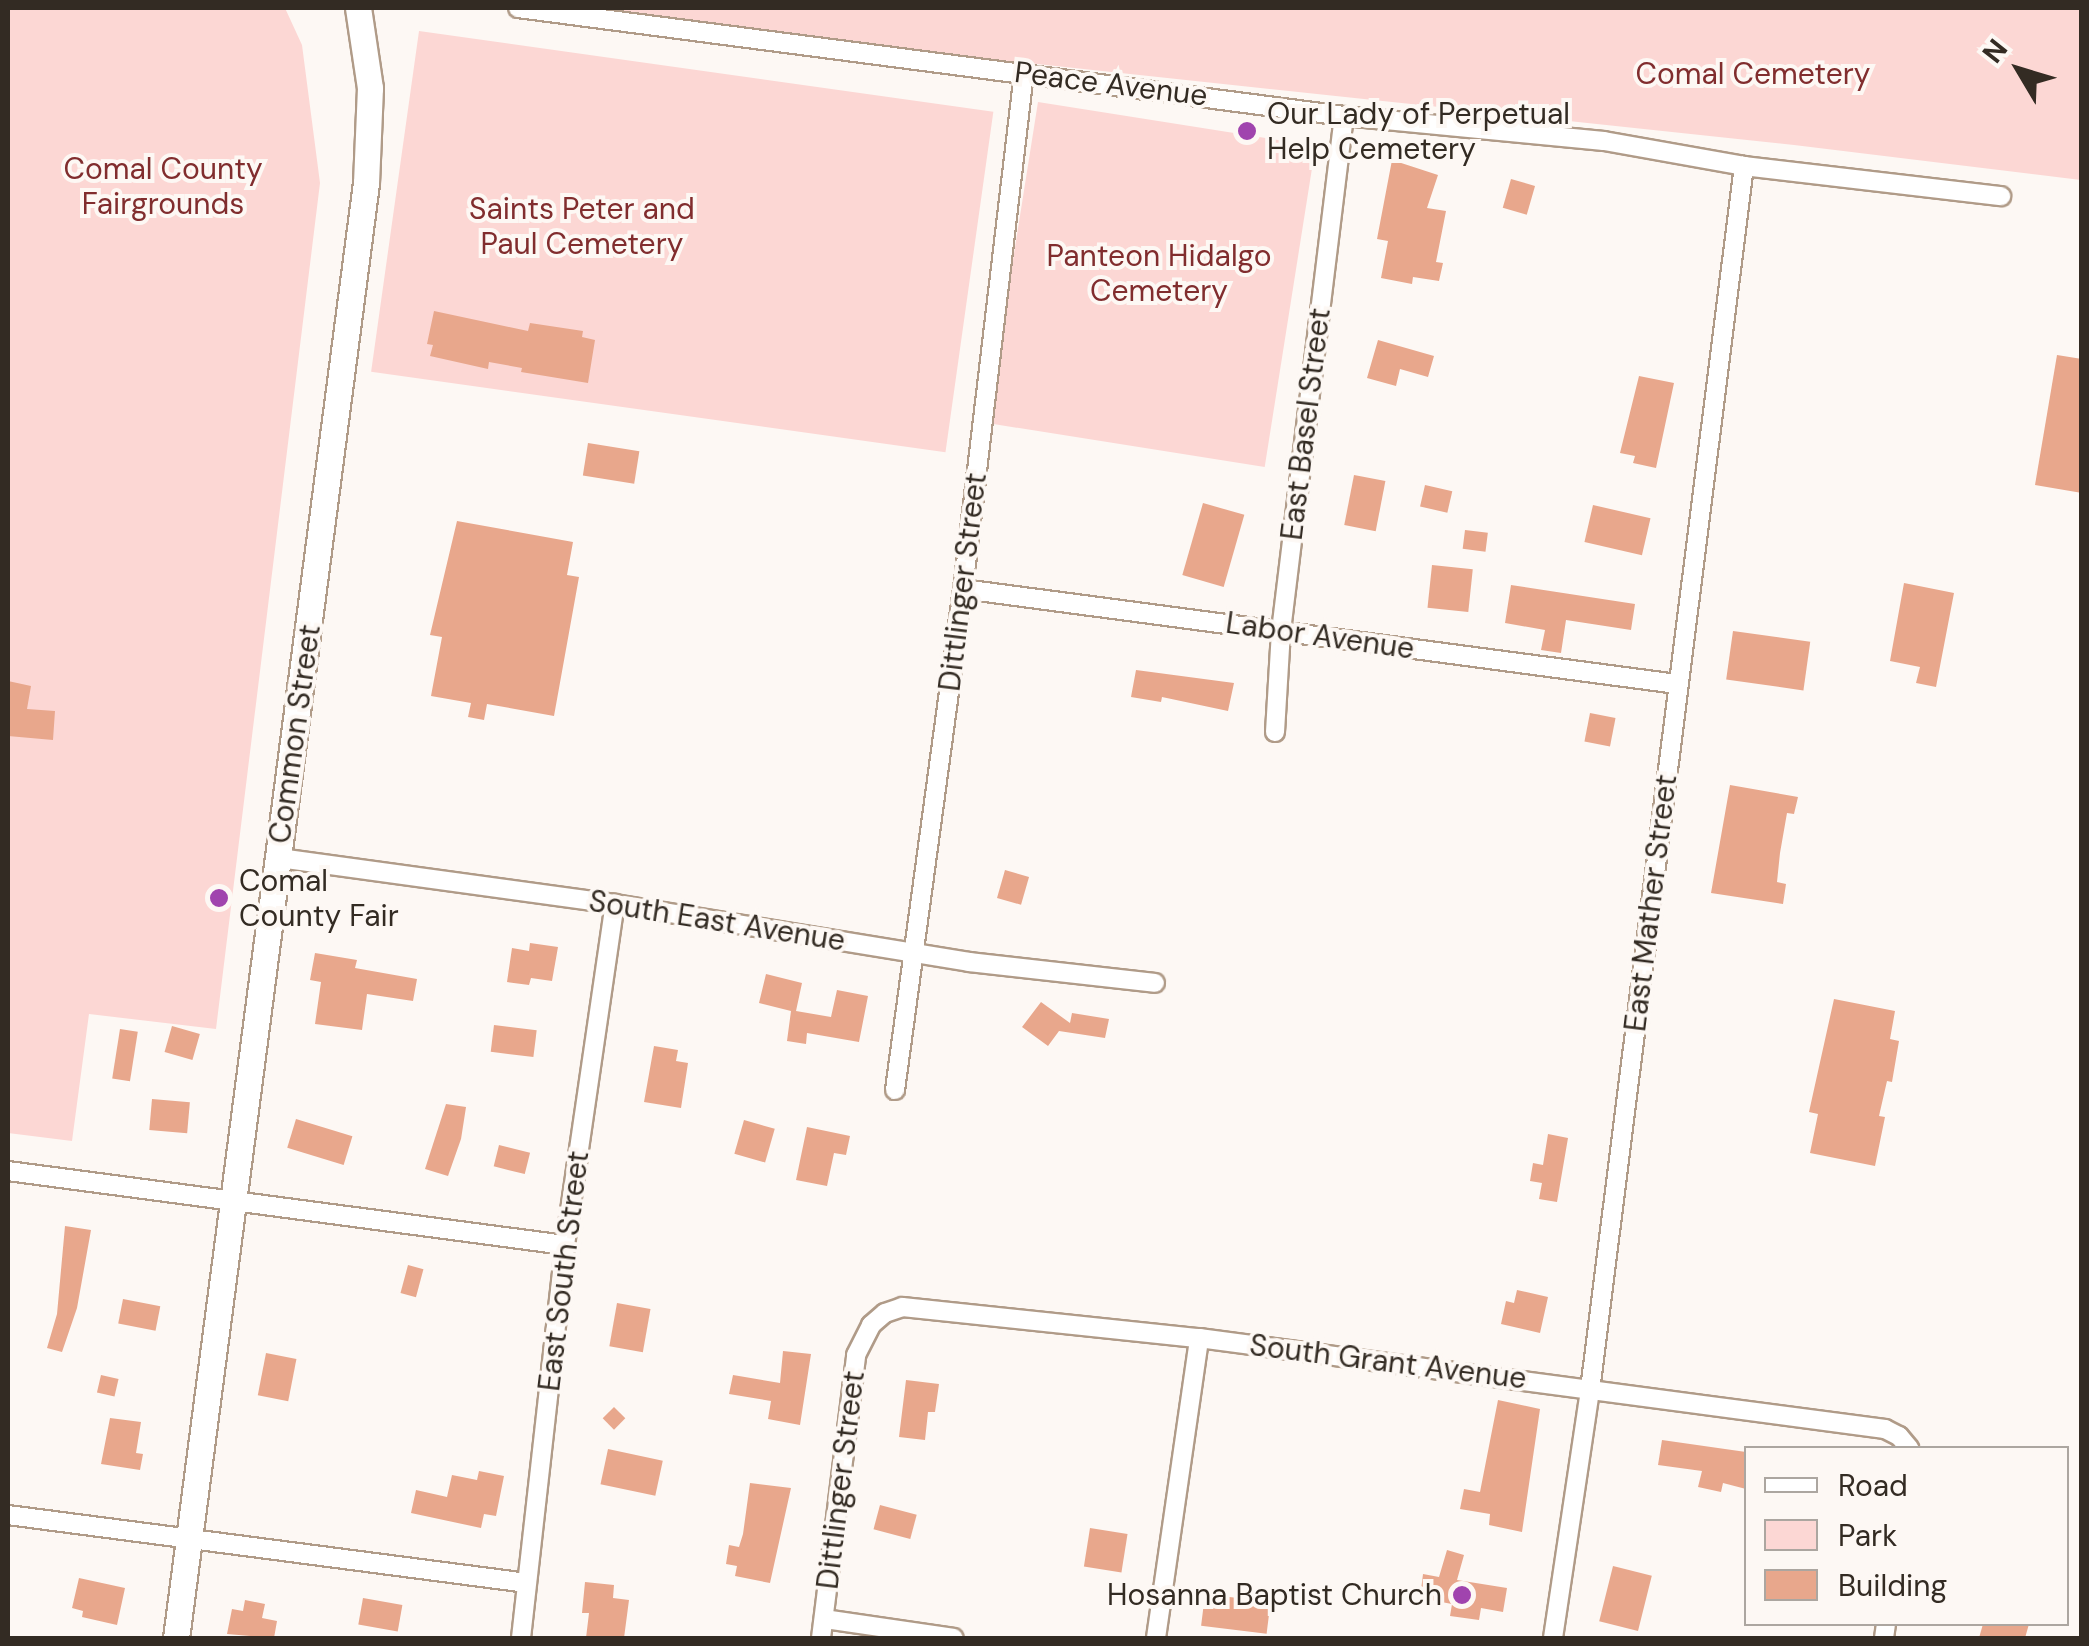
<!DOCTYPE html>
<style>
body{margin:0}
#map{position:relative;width:2089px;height:1646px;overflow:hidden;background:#fdf8f4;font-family:"DM Sans",sans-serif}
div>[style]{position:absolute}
.green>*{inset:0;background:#fcd7d4;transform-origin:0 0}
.building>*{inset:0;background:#e8a78c;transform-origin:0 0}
.roads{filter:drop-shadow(2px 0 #b09b88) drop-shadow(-2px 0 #b09b88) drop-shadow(0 2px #b09b88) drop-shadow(0 -2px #b09b88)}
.minor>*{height:18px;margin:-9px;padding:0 9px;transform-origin:9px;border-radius:9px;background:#fff}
.secondary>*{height:25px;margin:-12.5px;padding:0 12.5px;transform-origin:12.5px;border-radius:12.5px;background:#fff}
.dots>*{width:28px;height:28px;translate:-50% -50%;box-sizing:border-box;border:5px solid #fdf8f4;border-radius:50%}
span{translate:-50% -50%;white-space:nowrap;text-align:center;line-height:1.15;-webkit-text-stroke:8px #fdf8f4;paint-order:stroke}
.park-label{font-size:30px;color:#812d2e}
.street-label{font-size:30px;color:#332b23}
.poi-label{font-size:30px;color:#332b23}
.left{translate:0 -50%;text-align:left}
.right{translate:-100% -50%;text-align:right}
.frame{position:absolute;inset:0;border:10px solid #332b23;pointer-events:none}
.legend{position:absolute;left:1744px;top:1446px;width:325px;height:180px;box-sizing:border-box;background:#fdf8f4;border:2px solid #aca6a0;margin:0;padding:12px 18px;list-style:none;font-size:30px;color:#332b23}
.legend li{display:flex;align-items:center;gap:20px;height:50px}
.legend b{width:50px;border:2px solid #aca6a0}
.north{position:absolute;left:1969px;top:20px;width:100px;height:100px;-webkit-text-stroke:8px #fdf8f4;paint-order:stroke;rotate:308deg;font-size:28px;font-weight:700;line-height:40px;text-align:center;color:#332b23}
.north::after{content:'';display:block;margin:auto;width:35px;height:45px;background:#332b23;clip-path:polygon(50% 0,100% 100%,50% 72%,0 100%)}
</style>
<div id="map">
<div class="green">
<i style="clip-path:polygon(8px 8px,285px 8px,302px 45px,320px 183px,216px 1029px,89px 1014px,72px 1141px,8px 1133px)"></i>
<i style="clip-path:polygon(512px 8px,2081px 8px,2081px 180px,1794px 145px)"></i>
<i style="left:419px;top:31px;width:580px;height:344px;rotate:8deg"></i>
<i style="left:1038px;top:102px;width:281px;height:325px;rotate:9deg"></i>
</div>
<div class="building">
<i style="clip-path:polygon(1392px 160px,1438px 175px,1427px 208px,1446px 211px,1436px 262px,1443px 263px,1439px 281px,1413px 277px,1412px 284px,1381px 278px,1388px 241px,1377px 239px)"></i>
<i style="left:1511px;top:179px;width:25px;height:30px;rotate:16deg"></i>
<i style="clip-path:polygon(434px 311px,528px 331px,530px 323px,583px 331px,582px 337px,595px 340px,588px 383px,521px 372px,522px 368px,489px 362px,488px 369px,430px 356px,433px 345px,427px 344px)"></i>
<i style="clip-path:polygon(1378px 340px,1434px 356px,1428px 377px,1400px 369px,1396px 386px,1367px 378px)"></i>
<i style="clip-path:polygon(2057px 355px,2082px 359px,2082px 493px,2035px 485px)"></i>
<i style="clip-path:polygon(1639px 376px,1674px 383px,1656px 468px,1633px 463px,1635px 456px,1620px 453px)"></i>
<i style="left:588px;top:443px;width:52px;height:33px;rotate:9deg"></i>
<i style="left:1354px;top:475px;width:32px;height:51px;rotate:11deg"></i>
<i style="left:1425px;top:485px;width:28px;height:22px;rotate:13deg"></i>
<i style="left:1203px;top:503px;width:43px;height:75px;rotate:16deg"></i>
<i style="left:1593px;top:505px;width:59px;height:38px;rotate:13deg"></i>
<i style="clip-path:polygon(457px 521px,573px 542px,567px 575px,579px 577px,554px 716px,487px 704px,484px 720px,468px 717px,471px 703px,431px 696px,442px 637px,430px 635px)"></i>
<i style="left:1465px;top:530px;width:23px;height:19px;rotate:7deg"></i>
<i style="left:1432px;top:565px;width:41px;height:43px;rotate:6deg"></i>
<i style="clip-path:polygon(1904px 583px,1954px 593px,1936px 687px,1916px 683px,1920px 667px,1890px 661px)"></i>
<i style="clip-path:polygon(1511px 585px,1635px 604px,1631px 630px,1566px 620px,1561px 653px,1541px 650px,1545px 630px,1505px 623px)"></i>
<i style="left:1733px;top:631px;width:78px;height:49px;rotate:8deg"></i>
<i style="clip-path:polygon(1136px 670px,1234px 683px,1228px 711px,1162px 697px,1161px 702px,1131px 697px)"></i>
<i style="clip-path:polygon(8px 681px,31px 686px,27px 709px,55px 711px,53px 740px,8px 736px)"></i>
<i style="left:1590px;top:713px;width:26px;height:29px;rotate:11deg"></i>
<i style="clip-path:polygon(1730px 785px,1798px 797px,1794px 814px,1787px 813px,1780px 853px,1777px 882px,1786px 884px,1783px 904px,1711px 893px)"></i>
<i style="left:1005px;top:870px;width:25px;height:29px;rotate:16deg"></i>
<i style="clip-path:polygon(530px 943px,558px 947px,552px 981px,531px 978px,529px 985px,507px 982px,512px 948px,529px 951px)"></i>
<i style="clip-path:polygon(315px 953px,357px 960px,355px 968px,417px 979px,413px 1001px,367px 994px,362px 1030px,315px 1024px,321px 982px,310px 980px)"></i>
<i style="clip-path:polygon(766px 974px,802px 983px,796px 1011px,831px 1017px,837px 990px,868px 996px,859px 1042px,807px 1033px,806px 1044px,787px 1041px,791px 1011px,759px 1003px)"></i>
<i style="clip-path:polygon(1834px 999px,1895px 1011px,1890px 1039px,1899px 1041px,1892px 1082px,1887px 1081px,1879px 1116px,1885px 1117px,1875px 1166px,1810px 1153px,1818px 1114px,1809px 1112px)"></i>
<i style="clip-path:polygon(1041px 1002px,1070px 1023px,1072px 1013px,1109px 1019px,1105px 1038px,1059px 1031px,1048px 1046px,1022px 1027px)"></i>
<i style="left:494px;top:1025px;width:43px;height:27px;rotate:7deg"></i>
<i style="left:172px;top:1026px;width:29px;height:27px;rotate:16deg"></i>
<i style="left:120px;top:1029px;width:18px;height:50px;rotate:9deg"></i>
<i style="clip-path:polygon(654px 1046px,678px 1050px,676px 1061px,688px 1063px,681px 1108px,644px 1102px)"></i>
<i style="left:152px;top:1099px;width:38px;height:31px;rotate:5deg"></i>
<i style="clip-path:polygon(446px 1104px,466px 1107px,461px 1139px,448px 1176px,425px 1169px)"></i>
<i style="left:296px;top:1119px;width:59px;height:30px;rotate:17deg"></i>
<i style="left:744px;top:1120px;width:32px;height:35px;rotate:16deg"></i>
<i style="clip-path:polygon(807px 1127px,850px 1136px,846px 1155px,834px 1153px,827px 1186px,796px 1180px)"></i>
<i style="clip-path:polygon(1548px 1134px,1568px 1138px,1557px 1202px,1539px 1199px,1542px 1183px,1530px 1181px,1533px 1163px,1543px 1165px)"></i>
<i style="left:499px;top:1145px;width:32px;height:22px;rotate:14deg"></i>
<i style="clip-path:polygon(65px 1226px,91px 1230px,77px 1308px,62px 1352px,47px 1348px,57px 1314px)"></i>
<i style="left:408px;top:1265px;width:16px;height:29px;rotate:15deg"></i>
<i style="clip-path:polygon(1517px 1290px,1548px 1297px,1540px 1333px,1501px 1324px,1506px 1301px,1514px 1303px)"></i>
<i style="left:123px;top:1299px;width:38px;height:25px;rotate:11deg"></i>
<i style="left:617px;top:1303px;width:34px;height:44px;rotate:10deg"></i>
<i style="clip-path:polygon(783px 1351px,811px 1354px,800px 1425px,768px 1419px,771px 1401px,729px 1394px,733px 1375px,780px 1383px)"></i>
<i style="left:266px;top:1353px;width:31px;height:43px;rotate:11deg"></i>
<i style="left:101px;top:1375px;width:18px;height:18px;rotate:13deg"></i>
<i style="clip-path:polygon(906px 1380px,939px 1384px,935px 1412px,928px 1412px,925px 1440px,899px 1437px)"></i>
<i style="clip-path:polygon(1498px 1400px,1540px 1409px,1522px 1532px,1489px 1525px,1490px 1514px,1460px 1509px,1464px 1489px,1480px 1492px)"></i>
<i style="left:614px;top:1407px;width:16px;height:16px;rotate:45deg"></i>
<i style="clip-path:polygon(110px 1418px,141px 1422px,136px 1453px,143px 1454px,140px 1470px,101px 1464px)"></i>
<i style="clip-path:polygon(1662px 1440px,1746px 1452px,1746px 1489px,1723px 1483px,1721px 1492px,1698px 1487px,1702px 1471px,1658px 1465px)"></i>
<i style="left:608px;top:1449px;width:56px;height:36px;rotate:12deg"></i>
<i style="clip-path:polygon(479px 1471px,504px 1476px,496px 1516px,484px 1514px,481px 1528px,411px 1513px,416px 1490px,447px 1497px,452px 1475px,477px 1480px)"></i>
<i style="clip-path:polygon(750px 1483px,791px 1488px,770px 1583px,735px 1576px,737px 1566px,726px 1564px,729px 1545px,739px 1547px,743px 1534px)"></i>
<i style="left:880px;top:1505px;width:38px;height:25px;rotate:15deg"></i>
<i style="left:1090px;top:1528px;width:38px;height:39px;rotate:9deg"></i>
<i style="clip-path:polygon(1447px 1550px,1464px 1555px,1457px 1580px,1507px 1588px,1503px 1612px,1481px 1608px,1479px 1620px,1450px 1616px,1452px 1604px,1420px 1598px,1423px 1574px,1439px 1577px)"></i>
<i style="left:1613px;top:1566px;width:40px;height:57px;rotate:14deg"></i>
<i style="clip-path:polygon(79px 1578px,125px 1588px,117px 1625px,82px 1617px,83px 1611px,72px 1608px)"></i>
<i style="clip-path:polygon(585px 1582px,614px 1585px,613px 1598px,629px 1600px,624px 1638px,586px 1638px,589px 1613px,582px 1613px)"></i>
<i style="left:1205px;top:1594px;width:66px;height:32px;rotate:7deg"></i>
<i style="left:363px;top:1598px;width:40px;height:27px;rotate:10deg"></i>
<i style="clip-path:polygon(245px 1600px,265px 1604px,262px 1618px,277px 1621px,274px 1638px,227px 1634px,232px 1609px,243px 1611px)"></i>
<i style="clip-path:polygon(1983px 1624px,2029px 1624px,2025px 1638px,1979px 1638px)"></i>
</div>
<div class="roads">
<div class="minor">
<i style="left:518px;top:8px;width:833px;rotate:7.45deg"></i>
<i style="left:1344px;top:116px;width:261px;rotate:5.5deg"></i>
<i style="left:1604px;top:141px;width:142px;rotate:10.1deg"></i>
<i style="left:1744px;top:166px;width:259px;rotate:6.7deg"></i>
<i style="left:963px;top:589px;width:720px;rotate:7.58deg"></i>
<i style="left:1275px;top:732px;width:101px;rotate:-86.6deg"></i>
<i style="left:1281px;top:631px;width:519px;rotate:-83.03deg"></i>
<i style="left:279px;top:858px;width:339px;rotate:7.8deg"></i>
<i style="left:615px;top:904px;width:359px;rotate:9.3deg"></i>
<i style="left:969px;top:962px;width:187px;rotate:6.4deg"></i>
<i style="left:895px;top:1090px;width:506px;rotate:-82.27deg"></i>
<i style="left:963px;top:589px;width:520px;rotate:-83.26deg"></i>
<i style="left:8px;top:1171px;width:562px;rotate:7.57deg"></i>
<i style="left:8px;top:1515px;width:523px;rotate:7.46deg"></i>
<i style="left:824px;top:1619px;width:131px;rotate:8.3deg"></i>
<i style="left:521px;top:1638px;width:395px;rotate:-83.6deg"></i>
<i style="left:565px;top:1245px;width:345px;rotate:-81.7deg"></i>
<i style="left:821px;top:1638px;width:285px;rotate:-82.9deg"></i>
<i style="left:856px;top:1355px;width:34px;rotate:-63deg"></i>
<i style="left:871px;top:1325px;width:18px;rotate:-41deg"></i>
<i style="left:885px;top:1313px;width:18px;rotate:-19deg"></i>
<i style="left:902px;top:1307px;width:299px;rotate:6deg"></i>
<i style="left:1199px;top:1338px;width:692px;rotate:7.56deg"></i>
<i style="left:1885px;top:1429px;width:16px;rotate:27deg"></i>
<i style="left:1899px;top:1436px;width:16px;rotate:50deg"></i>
<i style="left:1156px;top:1638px;width:303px;rotate:-81.8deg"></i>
<i style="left:1553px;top:1638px;width:251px;rotate:-81.5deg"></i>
<i style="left:1590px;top:1390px;width:1234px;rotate:-82.83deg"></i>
<i style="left:1884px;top:1638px;width:14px;rotate:-82deg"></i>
</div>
<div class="secondary">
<i style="left:176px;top:1638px;width:1467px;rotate:-82.56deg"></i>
<i style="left:366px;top:183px;width:95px;rotate:-87.6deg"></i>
<i style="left:370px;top:88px;width:81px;rotate:-98.5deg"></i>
</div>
</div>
<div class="dots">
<i style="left:1247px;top:131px;background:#a044ae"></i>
<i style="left:219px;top:898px;background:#a044ae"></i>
<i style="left:1462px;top:1595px;background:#a044ae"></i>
</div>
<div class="park-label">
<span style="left:1753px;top:74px">Comal Cemetery</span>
<span style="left:163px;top:186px">Comal County<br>Fairgrounds</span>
<span style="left:582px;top:226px">Saints Peter and<br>Paul Cemetery</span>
<span style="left:1159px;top:273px">Panteon Hidalgo<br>Cemetery</span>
</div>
<div class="street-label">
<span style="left:1111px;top:84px;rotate:7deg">Peace Avenue</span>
<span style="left:1306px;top:424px;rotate:-83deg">East Basel Street</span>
<span style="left:963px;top:582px;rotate:-83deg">Dittlinger Street</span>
<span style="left:1320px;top:636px;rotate:8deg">Labor Avenue</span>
<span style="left:295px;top:734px;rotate:-82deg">Common Street</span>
<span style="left:1651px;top:903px;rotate:-83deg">East Mather Street</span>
<span style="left:717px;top:921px;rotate:9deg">South East Avenue</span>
<span style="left:564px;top:1271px;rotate:-83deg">East South Street</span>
<span style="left:1388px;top:1362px;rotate:7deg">South Grant Avenue</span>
<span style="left:841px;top:1480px;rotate:-83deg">Dittlinger Street</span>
</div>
<div class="poi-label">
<span class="left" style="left:1267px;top:131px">Our Lady of Perpetual<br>Help Cemetery</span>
<span class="left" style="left:239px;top:898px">Comal<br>County Fair</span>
<span class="right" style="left:1442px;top:1595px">Hosanna Baptist Church</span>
</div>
<div class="frame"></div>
<ul class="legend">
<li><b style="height:12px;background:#fff"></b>Road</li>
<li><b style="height:28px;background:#fcd7d4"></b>Park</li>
<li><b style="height:28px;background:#e8a78c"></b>Building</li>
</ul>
<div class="north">N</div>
</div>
